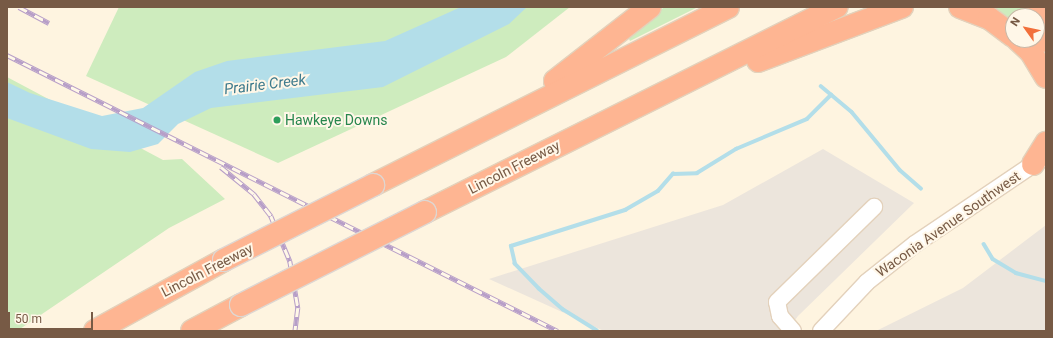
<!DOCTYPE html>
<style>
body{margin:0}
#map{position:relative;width:1053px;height:338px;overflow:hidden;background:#fef4e0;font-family:Roboto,sans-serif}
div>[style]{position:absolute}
.industrial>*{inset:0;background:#ece5dc}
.green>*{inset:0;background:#ceecbe}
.water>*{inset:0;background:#b3dee9}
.stream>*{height:3.5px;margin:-1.75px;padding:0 1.75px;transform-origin:1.75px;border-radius:1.75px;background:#b3dee9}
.roads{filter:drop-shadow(1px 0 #e3d1bb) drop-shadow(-1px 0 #e3d1bb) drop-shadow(0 1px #e3d1bb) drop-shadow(0 -1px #e3d1bb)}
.minor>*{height:16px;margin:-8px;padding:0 8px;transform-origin:8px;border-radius:8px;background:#fff}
.highway>*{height:22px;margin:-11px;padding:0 11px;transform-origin:11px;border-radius:11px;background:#feb592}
.rail>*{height:4.5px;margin-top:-2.25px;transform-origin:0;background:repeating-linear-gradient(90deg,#fff7e8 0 9px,#b79ec8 0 18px);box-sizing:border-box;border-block:1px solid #b79ec8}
.bridges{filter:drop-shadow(1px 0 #ded7d2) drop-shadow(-1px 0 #ded7d2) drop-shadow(0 1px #ded7d2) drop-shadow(0 -1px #ded7d2)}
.highway-bridge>*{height:22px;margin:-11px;padding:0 11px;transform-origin:11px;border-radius:11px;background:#feb592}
.dots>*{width:11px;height:11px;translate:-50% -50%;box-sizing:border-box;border:2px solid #fff7e8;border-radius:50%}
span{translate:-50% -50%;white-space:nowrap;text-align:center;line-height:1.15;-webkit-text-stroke:4px #fff7e8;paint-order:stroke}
.leisure-label{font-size:14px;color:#27864d}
.left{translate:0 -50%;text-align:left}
.street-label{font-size:14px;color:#775a45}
.water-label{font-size:15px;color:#3d7a8c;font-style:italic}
.frame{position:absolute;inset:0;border:8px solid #775a45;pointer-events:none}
.north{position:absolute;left:1005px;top:8px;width:40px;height:40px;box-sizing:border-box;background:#fff7e8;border:1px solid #c9b8a7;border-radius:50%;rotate:303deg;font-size:11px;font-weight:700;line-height:16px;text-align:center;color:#775a45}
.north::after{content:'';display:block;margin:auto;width:14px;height:18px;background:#f2703b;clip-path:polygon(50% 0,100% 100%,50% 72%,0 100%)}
.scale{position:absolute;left:8px;top:312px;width:85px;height:18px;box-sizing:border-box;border:2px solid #775a45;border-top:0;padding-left:5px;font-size:12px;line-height:14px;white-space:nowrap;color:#775a45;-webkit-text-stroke:3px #fff7e8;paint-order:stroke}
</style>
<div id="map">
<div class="industrial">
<i style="clip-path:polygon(823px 149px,914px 203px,798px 316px,787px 331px,604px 331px,489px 279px,723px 205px)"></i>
<i style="clip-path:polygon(1046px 225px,1046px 331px,876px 331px,963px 288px)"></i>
</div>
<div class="green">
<i style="clip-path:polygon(119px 7px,570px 7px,506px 57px,278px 163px,86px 76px)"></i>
<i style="clip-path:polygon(664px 7px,698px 7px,630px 41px,629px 39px)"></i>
<i style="clip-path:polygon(987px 7px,1025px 7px,1027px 16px,1013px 16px,1013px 24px)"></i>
<i style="clip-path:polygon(7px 77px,163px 160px,182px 159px,225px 199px,169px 228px,17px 331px,7px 331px)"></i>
</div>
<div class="water">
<i style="clip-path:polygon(461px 7px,527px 7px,509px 24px,383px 87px,211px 108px,178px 124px,158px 144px,130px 152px,91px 149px,7px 118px,7px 82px,30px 93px,102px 116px,143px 108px,195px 72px,227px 61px,385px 41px)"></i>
</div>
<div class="stream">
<i style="left:821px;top:86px;width:40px;rotate:40deg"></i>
<i style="left:852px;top:112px;width:75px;rotate:50.4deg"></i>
<i style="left:900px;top:170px;width:28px;rotate:41deg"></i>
<i style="left:984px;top:244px;width:17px;rotate:59deg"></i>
<i style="left:993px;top:259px;width:27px;rotate:31deg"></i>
<i style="left:1016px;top:273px;width:31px;rotate:15deg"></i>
<i style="left:597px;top:331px;width:40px;rotate:-148deg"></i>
<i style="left:563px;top:310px;width:32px;rotate:-139deg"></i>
<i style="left:539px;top:289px;width:35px;rotate:-134deg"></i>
<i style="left:515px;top:264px;width:18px;rotate:-103deg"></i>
<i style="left:511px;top:246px;width:120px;rotate:-17.5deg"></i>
<i style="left:625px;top:210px;width:38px;rotate:-30deg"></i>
<i style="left:658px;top:191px;width:23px;rotate:-49deg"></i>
<i style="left:673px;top:174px;width:24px;rotate:-2deg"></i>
<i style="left:697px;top:173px;width:46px;rotate:-31.6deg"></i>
<i style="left:736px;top:149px;width:77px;rotate:-22.9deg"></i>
<i style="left:807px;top:119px;width:34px;rotate:-45deg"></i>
</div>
<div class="roads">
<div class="minor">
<i style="left:793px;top:331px;width:20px;rotate:-131deg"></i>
<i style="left:780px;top:316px;width:14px;rotate:-102deg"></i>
<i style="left:777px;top:302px;width:136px;rotate:-44.4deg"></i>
<i style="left:821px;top:331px;width:67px;rotate:-46.8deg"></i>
<i style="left:867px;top:282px;width:61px;rotate:-38.4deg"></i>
<i style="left:915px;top:244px;width:152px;rotate:-34deg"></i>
</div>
<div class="highway">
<i style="left:960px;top:7px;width:31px;rotate:21deg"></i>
<i style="left:989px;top:18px;width:30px;rotate:37deg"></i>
<i style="left:1037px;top:7px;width:35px;rotate:75deg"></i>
<i style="left:1018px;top:40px;width:18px;rotate:43deg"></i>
<i style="left:1031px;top:52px;width:29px;rotate:59deg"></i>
<i style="left:758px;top:61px;width:154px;rotate:-20.6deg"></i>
<i style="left:555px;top:81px;width:120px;rotate:-37.9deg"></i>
<i style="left:1033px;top:164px;width:25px;rotate:-58deg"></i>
<i style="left:373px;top:185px;width:397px;rotate:-26.6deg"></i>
<i style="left:425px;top:212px;width:460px;rotate:-26.5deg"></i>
<i style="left:95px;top:331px;width:147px;rotate:-28.8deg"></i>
<i style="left:192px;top:331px;width:55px;rotate:-28deg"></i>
</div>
</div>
<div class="rail">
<i style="left:19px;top:7px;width:34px;rotate:28deg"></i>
<i style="left:7px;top:55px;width:616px;rotate:26.61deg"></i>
<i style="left:221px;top:167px;width:43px;rotate:39.3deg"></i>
<i style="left:254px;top:194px;width:28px;rotate:52deg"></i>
<i style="left:271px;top:216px;width:49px;rotate:67.1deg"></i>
<i style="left:290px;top:261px;width:48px;rotate:80.3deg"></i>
<i style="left:298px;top:308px;width:23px;rotate:97deg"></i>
</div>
<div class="bridges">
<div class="highway-bridge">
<i style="left:224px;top:260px;width:167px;rotate:-26.7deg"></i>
<i style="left:241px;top:305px;width:206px;rotate:-26.8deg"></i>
</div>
</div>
<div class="dots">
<i style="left:277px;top:120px;background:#2e9e5b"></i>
</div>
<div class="leisure-label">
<span class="left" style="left:285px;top:120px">Hawkeye Downs</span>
</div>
<div class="street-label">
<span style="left:514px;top:167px;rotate:-27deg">Lincoln Freeway</span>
<span style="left:948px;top:224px;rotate:-35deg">Waconia Avenue Southwest</span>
<span style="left:207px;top:270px;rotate:-27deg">Lincoln Freeway</span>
</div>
<div class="water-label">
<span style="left:265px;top:85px;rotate:-7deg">Prairie Creek</span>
</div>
<div class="frame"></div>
<div class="north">N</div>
<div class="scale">50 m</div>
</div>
